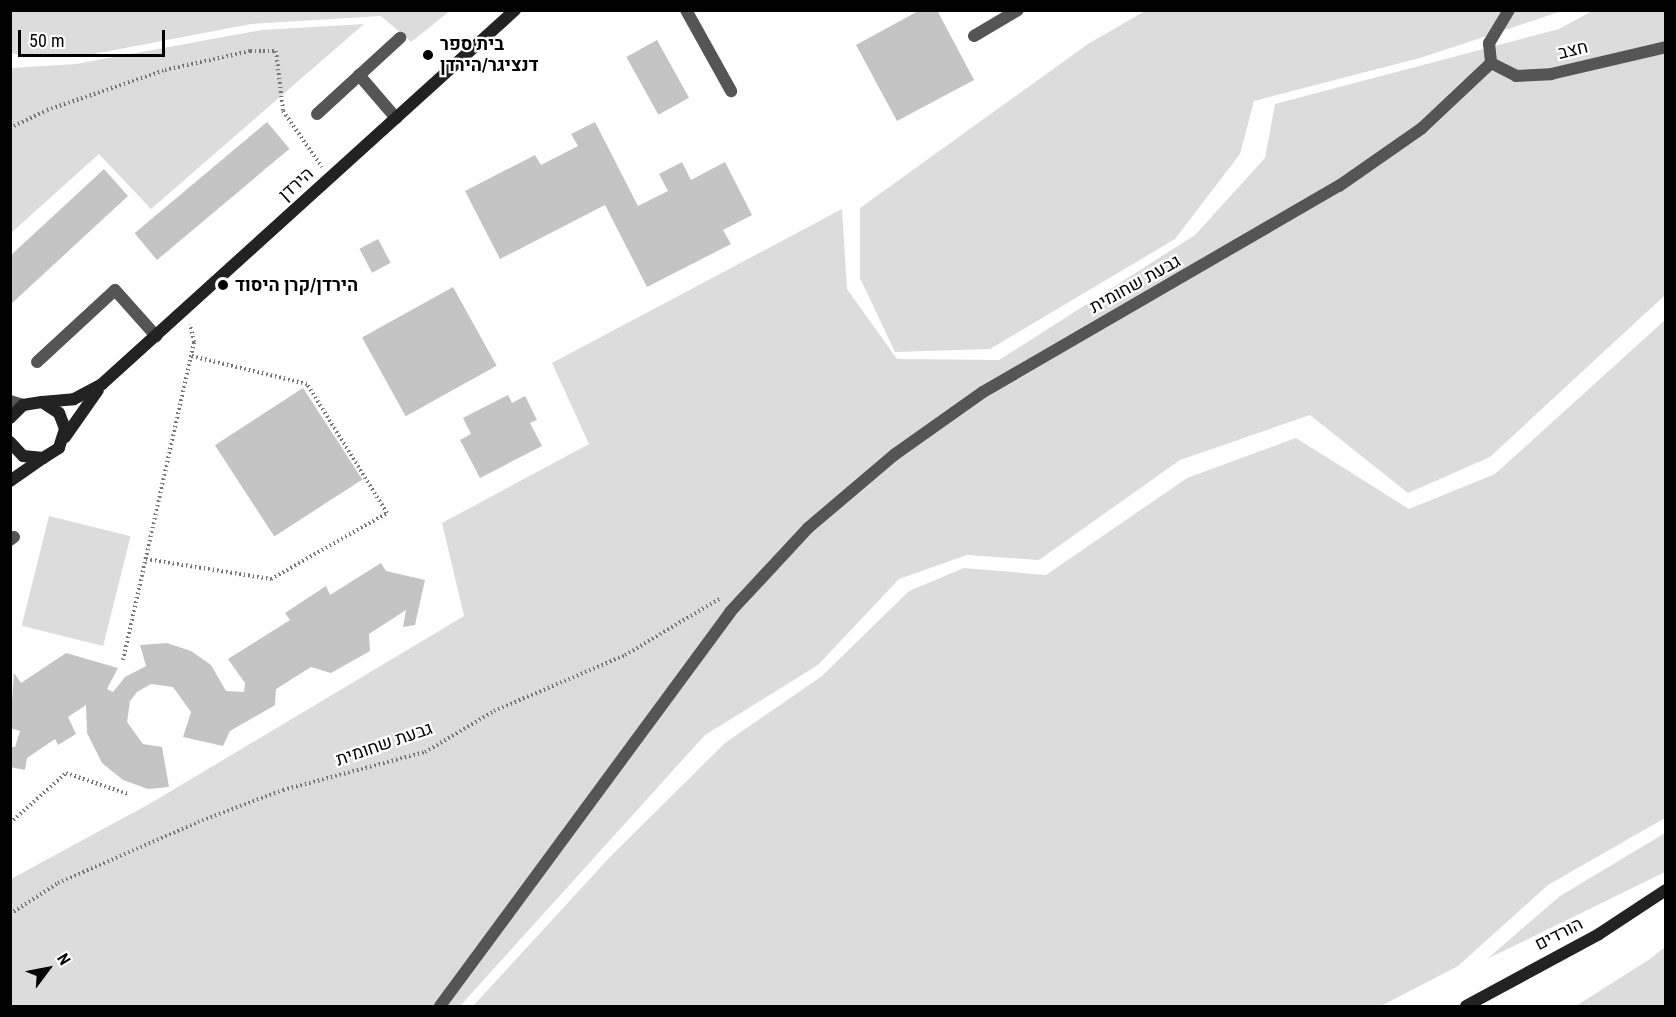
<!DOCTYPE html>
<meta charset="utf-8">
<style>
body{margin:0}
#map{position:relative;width:1676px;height:1017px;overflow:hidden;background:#fff;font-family:"Roboto Condensed",Heebo,sans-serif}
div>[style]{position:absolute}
.green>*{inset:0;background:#dcdcdc;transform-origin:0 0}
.building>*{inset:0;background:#c4c4c4;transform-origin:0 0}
.path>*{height:4px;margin-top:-2px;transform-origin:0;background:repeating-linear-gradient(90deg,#777 0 1.5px,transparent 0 4.5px)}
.lane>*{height:12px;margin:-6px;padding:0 6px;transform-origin:6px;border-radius:6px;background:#555}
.street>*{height:12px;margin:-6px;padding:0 6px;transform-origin:6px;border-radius:6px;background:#555}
.secondary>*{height:12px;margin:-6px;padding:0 6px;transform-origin:6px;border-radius:6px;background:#222}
.dots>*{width:16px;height:16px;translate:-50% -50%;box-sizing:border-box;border:3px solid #fff;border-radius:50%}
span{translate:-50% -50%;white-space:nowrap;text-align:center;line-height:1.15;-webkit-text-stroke:4.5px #fff;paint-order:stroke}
.poi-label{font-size:18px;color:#000;font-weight:700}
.left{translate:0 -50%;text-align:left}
.street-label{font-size:18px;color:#000}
.frame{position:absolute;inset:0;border:12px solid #000;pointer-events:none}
.north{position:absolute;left:18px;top:939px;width:60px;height:60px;-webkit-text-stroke:4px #fff;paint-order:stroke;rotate:58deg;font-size:16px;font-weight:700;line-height:24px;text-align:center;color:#000}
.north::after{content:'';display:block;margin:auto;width:21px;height:27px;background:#000;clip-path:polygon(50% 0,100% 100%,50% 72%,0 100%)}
.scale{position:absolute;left:18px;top:30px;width:147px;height:27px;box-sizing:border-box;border:3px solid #000;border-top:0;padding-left:8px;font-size:18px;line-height:21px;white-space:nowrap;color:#000;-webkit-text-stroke:4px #fff;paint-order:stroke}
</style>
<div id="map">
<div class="green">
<i style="clip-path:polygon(10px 11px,450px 11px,411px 42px,381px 16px,251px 24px,83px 56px,34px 57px,11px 53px)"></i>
<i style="clip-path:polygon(1145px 11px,1562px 11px,1420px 58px,1254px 101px,1240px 154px,1175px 239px,990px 349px,895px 352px,860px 278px,860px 208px,1088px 44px)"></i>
<i style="clip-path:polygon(1592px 11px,1665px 11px,1665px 295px,1490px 457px,1408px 493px,1310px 415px,1180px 460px,1039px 560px,967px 555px,899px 579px,818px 665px,705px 735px,460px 1006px,11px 1006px,11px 879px,151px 803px,464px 616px,442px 523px,589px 444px,552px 363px,842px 209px,847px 289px,897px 359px,999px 360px,1195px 235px,1265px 158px,1275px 104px,1559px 29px)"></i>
<i style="clip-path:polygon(364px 24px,151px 209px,99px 154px,11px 233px,11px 68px,76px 64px,262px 30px)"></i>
<i style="clip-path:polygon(1665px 320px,1665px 818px,1548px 885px,1458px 966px,1381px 1006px,473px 1006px,608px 859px,725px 743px,822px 676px,909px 591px,964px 568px,1046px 575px,1187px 478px,1296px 438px,1409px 509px,1495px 474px)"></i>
<i style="left:49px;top:516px;width:84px;height:113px;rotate:14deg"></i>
<i style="clip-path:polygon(1665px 833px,1665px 872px,1487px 959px,1560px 896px)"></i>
<i style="clip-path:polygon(1665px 947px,1665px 1006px,1576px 1006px,1650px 959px)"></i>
</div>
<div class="building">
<i style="clip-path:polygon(920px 10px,937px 10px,974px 80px,897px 121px,856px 45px)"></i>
<i style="left:657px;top:40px;width:66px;height:35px;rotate:61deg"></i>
<i style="left:267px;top:122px;width:35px;height:173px;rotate:50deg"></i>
<i style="clip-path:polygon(595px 122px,638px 206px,668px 191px,659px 174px,682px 162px,691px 180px,725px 162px,752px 215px,723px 230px,731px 244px,647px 287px,605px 205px,500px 259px,465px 191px,535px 155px,541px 165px,578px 146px,571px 134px)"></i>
<i style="clip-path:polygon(104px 169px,128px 196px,10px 305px,10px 256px)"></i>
<i style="left:378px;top:239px;width:27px;height:21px;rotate:62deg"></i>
<i style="left:453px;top:287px;width:90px;height:104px;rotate:61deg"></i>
<i style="left:303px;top:388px;width:109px;height:105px;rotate:57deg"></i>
<i style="clip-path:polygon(508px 395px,512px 403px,525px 396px,537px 420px,530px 423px,542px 446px,480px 478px,460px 440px,471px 434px,463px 418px)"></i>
<i style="clip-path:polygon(381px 563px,386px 571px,425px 580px,415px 625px,403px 627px,406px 610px,369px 634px,370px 651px,331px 673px,311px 667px,276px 689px,275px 705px,230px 731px,223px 746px,183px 737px,191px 712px,173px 687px,151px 684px,137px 692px,130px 701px,127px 722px,143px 744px,162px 747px,169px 787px,148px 789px,123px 780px,102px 763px,87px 733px,86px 705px,68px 717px,76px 734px,58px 745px,55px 739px,27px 758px,25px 770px,10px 767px,10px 747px,15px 747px,20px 731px,10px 728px,14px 673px,21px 683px,66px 653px,118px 668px,107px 689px,113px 692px,125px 677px,146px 666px,140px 645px,167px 643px,191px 651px,211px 665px,226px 691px,244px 692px,245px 683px,228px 659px,290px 620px,285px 613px,326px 586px,330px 595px)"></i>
</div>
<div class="path">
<i style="left:10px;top:128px;width:41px;rotate:-25.9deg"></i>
<i style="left:47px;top:110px;width:125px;rotate:-18.7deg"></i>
<i style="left:165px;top:70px;width:87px;rotate:-12.6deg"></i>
<i style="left:250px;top:51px;width:26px"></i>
<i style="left:276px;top:51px;width:60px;rotate:83.3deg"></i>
<i style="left:283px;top:111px;width:68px;rotate:55.1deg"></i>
<i style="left:146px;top:559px;width:127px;rotate:9.1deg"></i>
<i style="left:271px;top:579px;width:133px;rotate:-29.6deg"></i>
<i style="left:387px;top:513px;width:152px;rotate:-121.8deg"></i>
<i style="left:307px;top:384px;width:119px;rotate:-166.4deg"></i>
<i style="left:123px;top:660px;width:326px;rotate:-77.4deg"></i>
<i style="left:194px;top:342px;width:18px;rotate:-103deg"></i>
<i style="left:10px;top:823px;width:75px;rotate:-41.8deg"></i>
<i style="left:66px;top:773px;width:65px;rotate:18.7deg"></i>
<i style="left:10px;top:914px;width:57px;rotate:-32.9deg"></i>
<i style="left:58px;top:883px;width:153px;rotate:-23.5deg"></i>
<i style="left:198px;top:822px;width:91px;rotate:-20.6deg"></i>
<i style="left:283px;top:790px;width:147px;rotate:-15deg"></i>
<i style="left:425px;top:752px;width:80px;rotate:-30.7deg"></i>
<i style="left:494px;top:711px;width:142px;rotate:-23.1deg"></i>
<i style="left:625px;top:655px;width:112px;rotate:-30.7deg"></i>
</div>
<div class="lane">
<i style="left:686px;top:10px;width:93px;rotate:60.9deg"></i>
<i style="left:974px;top:36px;width:51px;rotate:-30.6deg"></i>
<i style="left:359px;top:75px;width:57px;rotate:49.3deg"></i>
<i style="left:317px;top:114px;width:113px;rotate:-42.5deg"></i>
<i style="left:37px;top:362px;width:106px;rotate:-42.7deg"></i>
<i style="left:115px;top:290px;width:62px;rotate:48.3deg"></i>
<i style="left:10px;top:540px;width:5px;rotate:-37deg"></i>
<i style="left:440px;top:1006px;width:489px;rotate:-53.6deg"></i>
<i style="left:730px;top:612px;width:115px;rotate:-47.1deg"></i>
<i style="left:808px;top:528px;width:113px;rotate:-40.3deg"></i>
<i style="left:894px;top:455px;width:109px;rotate:-35.3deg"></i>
<i style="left:983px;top:392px;width:411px;rotate:-30.1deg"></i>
<i style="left:1339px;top:186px;width:101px;rotate:-34.9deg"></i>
<i style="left:1422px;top:128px;width:95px;rotate:-43.3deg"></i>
</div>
<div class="street">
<i style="left:1509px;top:10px;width:39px;rotate:121deg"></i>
<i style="left:1489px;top:43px;width:20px;rotate:84deg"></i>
<i style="left:1491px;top:63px;width:28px;rotate:27deg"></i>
<i style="left:1516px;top:76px;width:35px;rotate:-3deg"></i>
<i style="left:1551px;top:74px;width:118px;rotate:-13.2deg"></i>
<i style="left:10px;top:401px;width:14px;rotate:17deg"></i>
</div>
<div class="secondary">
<i style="left:42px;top:402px;width:32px;rotate:-5deg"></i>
<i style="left:74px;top:399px;width:32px;rotate:-28deg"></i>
<i style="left:102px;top:384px;width:557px;rotate:-42.16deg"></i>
<i style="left:10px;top:418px;width:18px;rotate:-45deg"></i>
<i style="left:23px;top:405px;width:19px;rotate:-9deg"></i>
<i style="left:42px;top:402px;width:20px;rotate:33deg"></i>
<i style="left:59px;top:413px;width:17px;rotate:69deg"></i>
<i style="left:65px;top:429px;width:20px;rotate:108deg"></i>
<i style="left:59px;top:448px;width:19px;rotate:148deg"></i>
<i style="left:43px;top:458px;width:20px;rotate:-174deg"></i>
<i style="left:23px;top:456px;width:19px;rotate:-133deg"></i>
<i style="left:65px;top:437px;width:57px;rotate:-54.9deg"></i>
<i style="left:10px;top:481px;width:40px;rotate:-34.9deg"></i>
<i style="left:1466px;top:1006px;width:151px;rotate:-28.4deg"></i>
<i style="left:1599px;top:934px;width:80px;rotate:-33.3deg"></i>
</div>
<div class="dots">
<i style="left:428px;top:55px;background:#000"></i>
<i style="left:223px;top:285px;background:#000"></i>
</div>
<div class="poi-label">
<span class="left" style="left:440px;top:55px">בית ספר<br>דנציגר/הירדן</span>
<span class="left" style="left:235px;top:285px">הירדן/קרן היסוד</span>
</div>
<div class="street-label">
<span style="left:1573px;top:50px;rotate:-13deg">חצב</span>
<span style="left:296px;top:184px;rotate:-42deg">הירדן</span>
<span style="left:1135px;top:284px;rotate:-29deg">גבעת שחומית</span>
<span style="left:384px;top:744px;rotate:-19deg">גבעת שחומית</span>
<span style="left:1559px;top:934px;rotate:-27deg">הורדים</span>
</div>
<div class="frame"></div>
<div class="north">N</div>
<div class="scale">50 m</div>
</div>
